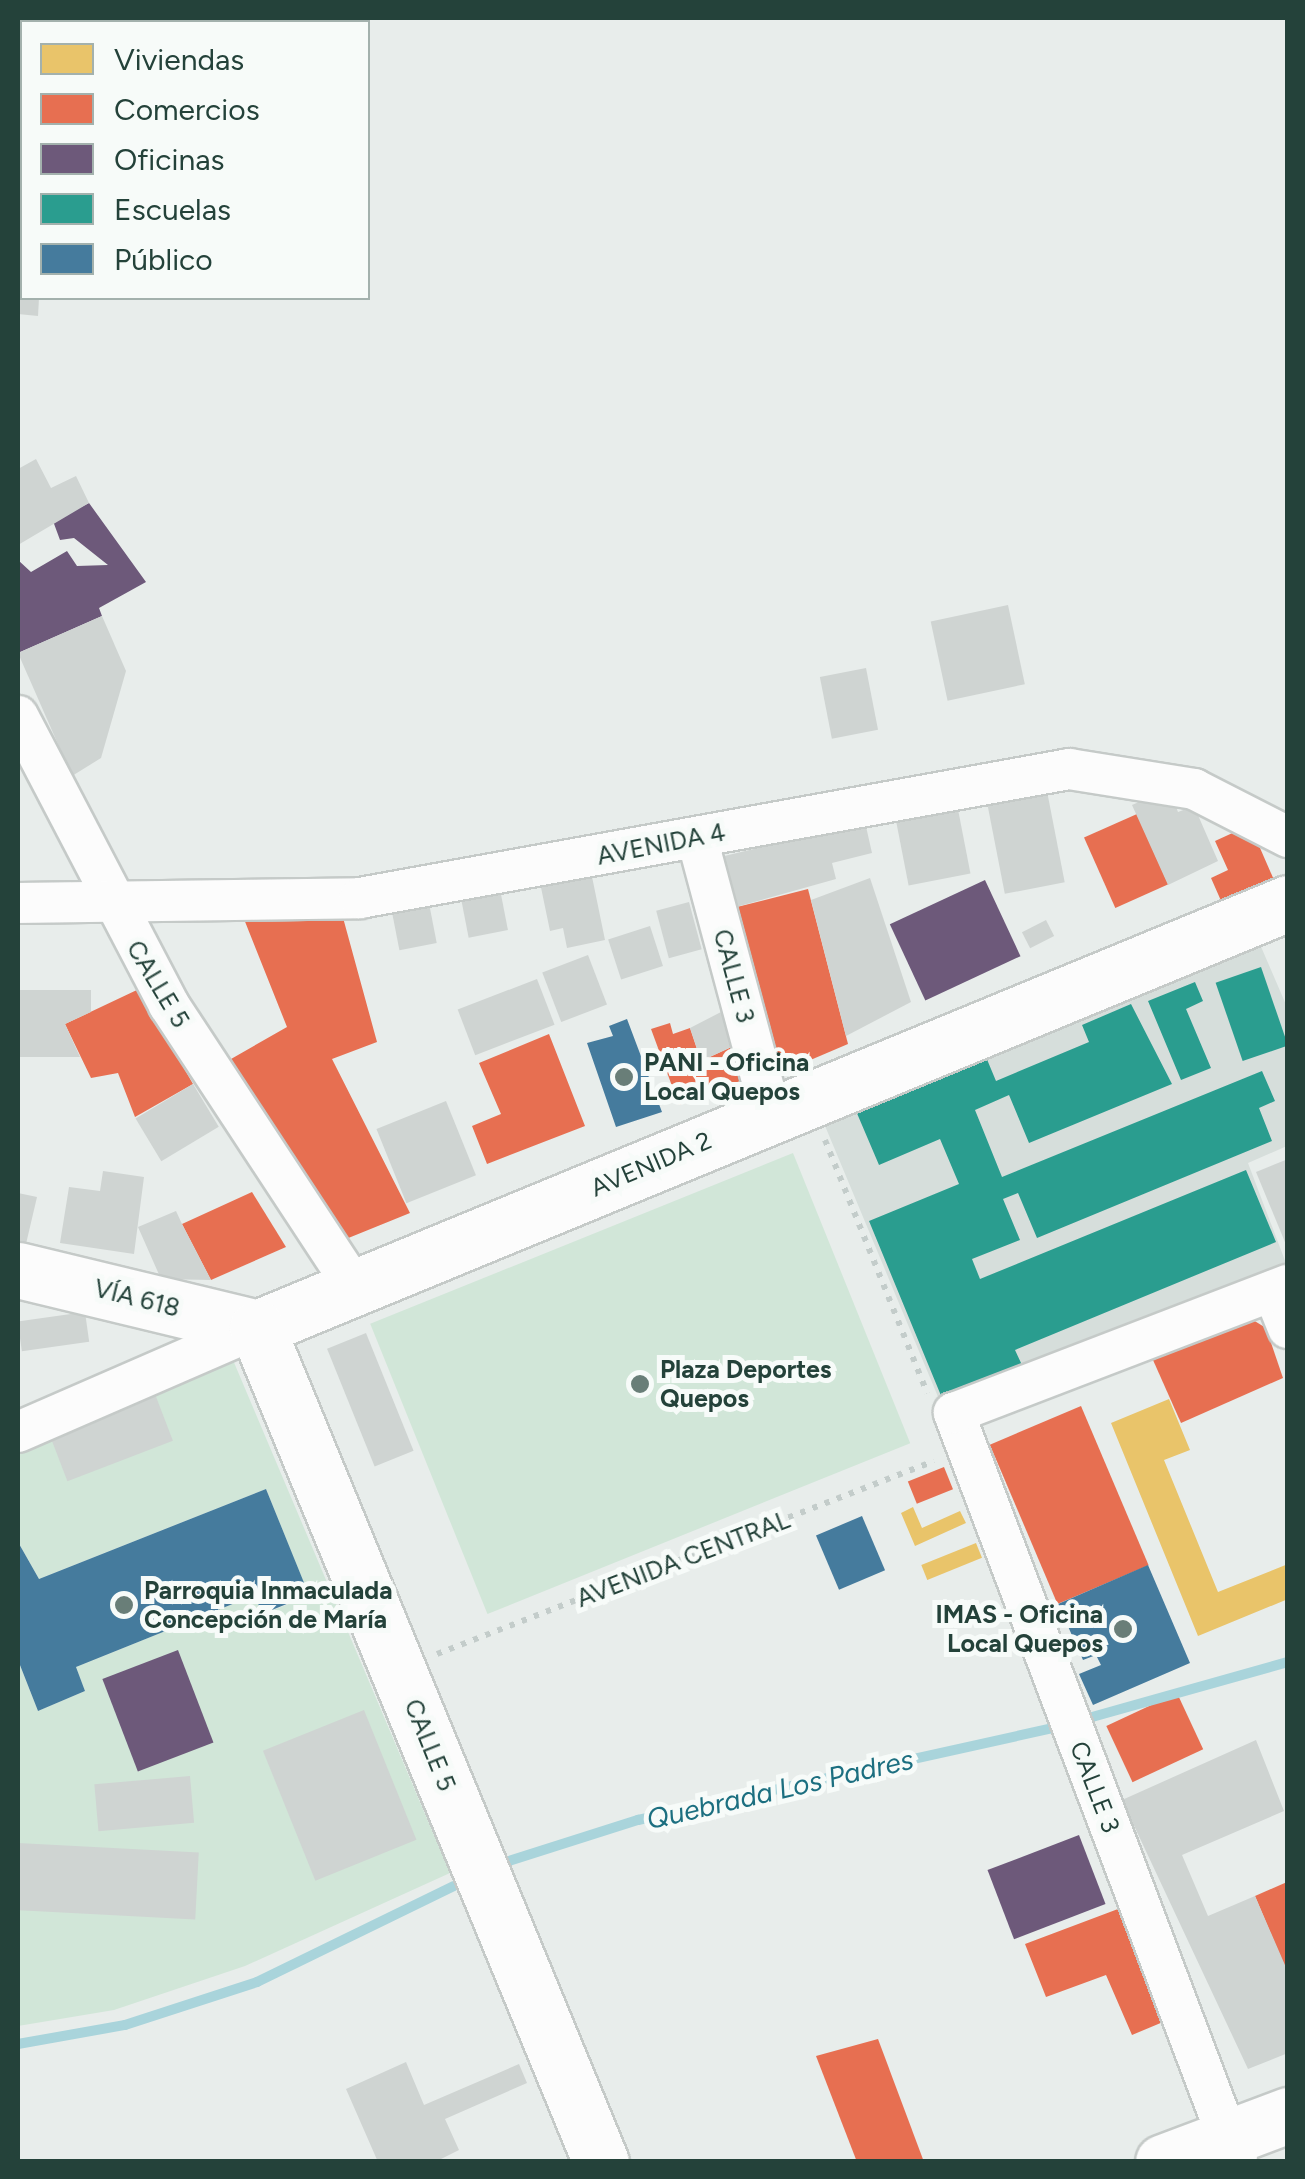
<!DOCTYPE html>
<meta charset="utf-8">
<style>
body{margin:0}
#map{position:relative;width:1305px;height:2179px;overflow:hidden;background:#e8edeb;font-family:Figtree,sans-serif}
div>[style]{position:absolute}
.built>*{inset:0;background:#d6dedb}
.green>*{inset:0;background:#d1e6d8;transform-origin:0 0}
.homes>*{inset:0;background:#e9c46a;transform-origin:0 0}
.shops>*{inset:0;background:#e76f51;transform-origin:0 0}
.offices>*{inset:0;background:#6d597a;transform-origin:0 0}
.schools>*{inset:0;background:#2a9d8f;transform-origin:0 0}
.public>*{inset:0;background:#457b9d;transform-origin:0 0}
.stream>*{height:10px;margin:-5px;padding:0 5px;transform-origin:5px;border-radius:5px;background:#a9d4db}
.building>*{inset:0;background:#cfd4d2;transform-origin:0 0}
.path>*{height:6px;margin-top:-3px;transform-origin:0;background:repeating-linear-gradient(90deg,#c3ccca 0 5px,transparent 0 13px)}
.roads{filter:drop-shadow(2px 0 #c5cac8) drop-shadow(-2px 0 #c5cac8) drop-shadow(0 2px #c5cac8) drop-shadow(0 -2px #c5cac8)}
.street>*{height:40px;margin:-20px;padding:0 20px;transform-origin:20px;border-radius:20px;background:#fcfcfc}
.secondary>*{height:55px;margin:-27.5px;padding:0 27.5px;transform-origin:27.5px;border-radius:27.5px;background:#fcfcfc}
.dots>*{width:28px;height:28px;translate:-50% -50%;box-sizing:border-box;border:5px solid #f7fbf9;border-radius:50%}
span{translate:-50% -50%;white-space:nowrap;text-align:center;line-height:1.15;-webkit-text-stroke:10px #f7fbf9;paint-order:stroke}
.street-label{font-size:25px;color:#24423a}
.poi-label{font-size:25px;color:#24423a;font-weight:700}
.left{translate:0 -50%;text-align:left}
.right{translate:-100% -50%;text-align:right}
.water-label{font-size:28px;color:#1c6f80;font-style:italic}
.frame{position:absolute;inset:0;border:20px solid #24423a;pointer-events:none}
.legend{position:absolute;left:20px;top:20px;width:350px;height:280px;box-sizing:border-box;background:#f7fbf9;border:2px solid #a3b1ad;margin:0;padding:12px 18px;list-style:none;font-size:30px;color:#24423a}
.legend li{display:flex;align-items:center;gap:20px;height:50px}
.legend b{width:50px;border:2px solid #a3b1ad}
</style>
<div id="map">
<div class="built">
<i style="clip-path:polygon(1259px 942px,1287px 1007px,1287px 1146px,1248px 1163px,1287px 1266px,941px 1404px,823px 1121px)"></i>
</div>
<div class="green">
<i style="left:793px;top:1153px;width:313px;height:456px;rotate:68deg"></i>
<i style="clip-path:polygon(230px 1353px,450px 1873px,245px 1966px,114px 2010px,18px 2026px,18px 1660px,38px 1711px,85px 1691px,76px 1667px,255px 1595px,263px 1614px,309px 1596px,266px 1489px,39px 1579px,18px 1542px,18px 1447px)"></i>
</div>
<div class="homes">
<i style="clip-path:polygon(1169px 1399px,1190px 1450px,1164px 1460px,1218px 1592px,1288px 1564px,1288px 1599px,1198px 1636px,1111px 1423px)"></i>
<i style="clip-path:polygon(913px 1507px,922px 1528px,960px 1511px,966px 1523px,915px 1546px,901px 1513px)"></i>
<i style="left:976px;top:1543px;width:16px;height:59px;rotate:68deg"></i>
</div>
<div class="shops">
<i style="left:1137px;top:814px;width:77px;height:58px;rotate:66deg"></i>
<i style="clip-path:polygon(1250px 825px,1274px 880px,1222px 903px,1211px 878px,1228px 870px,1215px 841px)"></i>
<i style="clip-path:polygon(808px 889px,848px 1044px,787px 1070px,773px 1064px,729px 909px)"></i>
<i style="clip-path:polygon(339px 903px,377px 1042px,332px 1059px,410px 1213px,341px 1241px,224px 1063px,287px 1027px,240px 909px)"></i>
<i style="clip-path:polygon(139px 989px,193px 1084px,135px 1117px,118px 1073px,91px 1078px,65px 1024px)"></i>
<i style="clip-path:polygon(670px 1023px,673px 1034px,690px 1028px,701px 1061px,738px 1044px,745px 1079px,679px 1105px,651px 1029px)"></i>
<i style="clip-path:polygon(549px 1034px,585px 1126px,487px 1164px,472px 1126px,501px 1114px,479px 1063px)"></i>
<i style="clip-path:polygon(252px 1192px,286px 1247px,211px 1280px,182px 1224px)"></i>
<i style="clip-path:polygon(1253px 1320px,1266px 1328px,1283px 1378px,1181px 1423px,1153px 1360px)"></i>
<i style="left:1081px;top:1406px;width:173px;height:99px;rotate:67deg"></i>
<i style="left:944px;top:1467px;width:24px;height:39px;rotate:68deg"></i>
<i style="left:1177px;top:1693px;width:62px;height:78px;rotate:65deg"></i>
<i style="clip-path:polygon(1287px 1882px,1287px 1972px,1255px 1896px)"></i>
<i style="clip-path:polygon(1118px 1909px,1163px 2022px,1132px 2035px,1106px 1975px,1046px 1997px,1025px 1944px)"></i>
<i style="clip-path:polygon(878px 2039px,924px 2162px,857px 2162px,816px 2056px)"></i>
</div>
<div class="offices">
<i style="clip-path:polygon(89px 503px,146px 582px,99px 608px,102px 616px,18px 653px,18px 560px,31px 572px,67px 551px,77px 566px,108px 565px,74px 538px,60px 540px,53px 521px)"></i>
<i style="left:985px;top:880px;width:84px;height:105px;rotate:65deg"></i>
<i style="left:178px;top:1650px;width:99px;height:81px;rotate:69deg"></i>
<i style="left:1079px;top:1835px;width:74px;height:98px;rotate:69deg"></i>
</div>
<div class="schools">
<i style="left:1261px;top:967px;width:83px;height:48px;rotate:71deg"></i>
<i style="clip-path:polygon(1195px 982px,1203px 1001px,1186px 1009px,1211px 1068px,1181px 1080px,1148px 1001px)"></i>
<i style="clip-path:polygon(1131px 1004px,1172px 1084px,1029px 1143px,1009px 1095px,975px 1110px,1002px 1177px,1262px 1071px,1275px 1101px,1259px 1108px,1272px 1141px,1037px 1238px,1018px 1193px,1003px 1199px,1020px 1240px,972px 1259px,980px 1279px,1246px 1170px,1276px 1242px,1015px 1350px,1022px 1365px,942px 1398px,869px 1221px,959px 1184px,940px 1139px,879px 1165px,856px 1111px,986px 1057px,996px 1081px,1089px 1042px,1082px 1025px)"></i>
</div>
<div class="public">
<i style="clip-path:polygon(627px 1019px,662px 1112px,616px 1127px,587px 1043px,613px 1036px,609px 1026px)"></i>
<i style="clip-path:polygon(266px 1489px,309px 1595px,262px 1614px,255px 1595px,76px 1667px,85px 1691px,38px 1711px,18px 1660px,18px 1542px,39px 1579px)"></i>
<i style="left:862px;top:1516px;width:59px;height:50px;rotate:67deg"></i>
<i style="clip-path:polygon(1148px 1565px,1190px 1663px,1093px 1705px,1079px 1674px,1101px 1665px,1096px 1655px,1083px 1660px,1058px 1604px)"></i>
</div>
<div class="stream">
<i style="left:1085px;top:1719px;width:211px;rotate:-15.7deg"></i>
<i style="left:506px;top:1862px;width:139px;rotate:-17.7deg"></i>
<i style="left:638px;top:1820px;width:429px;rotate:-12.5deg"></i>
<i style="left:18px;top:2044px;width:109px;rotate:-10.1deg"></i>
<i style="left:125px;top:2025px;width:139px;rotate:-18deg"></i>
<i style="left:257px;top:1982px;width:219px;rotate:-26deg"></i>
</div>
<div class="building">
<i style="clip-path:polygon(18px 18px,31px 18px,22px 22px,22px 123px)"></i>
<i style="clip-path:polygon(18px 129px,22px 130px,19px 211px,18px 211px)"></i>
<i style="left:18px;top:242px;width:4px;height:44px;rotate:14deg"></i>
<i style="clip-path:polygon(18px 292px,39px 298px,38px 316px,18px 314px)"></i>
<i style="clip-path:polygon(36px 459px,51px 488px,76px 476px,89px 503px,18px 545px,18px 469px)"></i>
<i style="left:1008px;top:605px;width:81px;height:79px;rotate:78deg"></i>
<i style="clip-path:polygon(102px 616px,126px 671px,101px 758px,72px 776px,18px 653px)"></i>
<i style="left:866px;top:668px;width:63px;height:47px;rotate:79deg"></i>
<i style="left:1046px;top:786px;width:98px;height:61px;rotate:79deg"></i>
<i style="clip-path:polygon(1169px 789px,1178px 812px,1194px 806px,1218px 861px,1168px 885px,1132px 805px)"></i>
<i style="left:955px;top:794px;width:81px;height:63px;rotate:79deg"></i>
<i style="clip-path:polygon(865px 822px,872px 853px,832px 863px,836px 879px,729px 909px,716px 858px)"></i>
<i style="clip-path:polygon(589px 862px,605px 940px,567px 948px,563px 928px,550px 931px,538px 873px)"></i>
<i style="clip-path:polygon(870px 878px,911px 1002px,846px 1036px,811px 900px)"></i>
<i style="left:498px;top:879px;width:52px;height:40px;rotate:79deg"></i>
<i style="left:427px;top:893px;width:51px;height:38px;rotate:79deg"></i>
<i style="left:689px;top:902px;width:49px;height:34px;rotate:75deg"></i>
<i style="left:1046px;top:920px;width:18px;height:27px;rotate:63deg"></i>
<i style="left:650px;top:926px;width:42px;height:44px;rotate:72deg"></i>
<i style="left:588px;top:955px;width:53px;height:49px;rotate:69deg"></i>
<i style="left:537px;top:979px;width:49px;height:85px;rotate:69deg"></i>
<i style="clip-path:polygon(18px 990px,91px 990px,91px 1012px,65px 1024px,80px 1057px,18px 1057px)"></i>
<i style="clip-path:polygon(721px 1012px,738px 1044px,701px 1061px,690px 1028px)"></i>
<i style="left:193px;top:1084px;width:50px;height:67px;rotate:59deg"></i>
<i style="left:446px;top:1101px;width:80px;height:75px;rotate:68deg"></i>
<i style="clip-path:polygon(1288px 1159px,1288px 1247px,1287px 1247px,1256px 1172px)"></i>
<i style="clip-path:polygon(103px 1171px,144px 1177px,134px 1254px,60px 1243px,69px 1187px,100px 1191px)"></i>
<i style="clip-path:polygon(18px 1193px,37px 1197px,26px 1244px,18px 1242px)"></i>
<i style="clip-path:polygon(176px 1211px,182px 1224px,211px 1280px,161px 1279px,138px 1227px)"></i>
<i style="left:85px;top:1312px;width:30px;height:68px;rotate:82deg"></i>
<i style="left:366px;top:1333px;width:127px;height:42px;rotate:68deg"></i>
<i style="left:155px;top:1394px;width:50px;height:113px;rotate:69deg"></i>
<i style="left:364px;top:1710px;width:140px;height:109px;rotate:68deg"></i>
<i style="clip-path:polygon(1256px 1740px,1284px 1811px,1182px 1855px,1208px 1916px,1255px 1896px,1288px 1972px,1288px 2053px,1248px 2069px,1122px 1800px)"></i>
<i style="left:190px;top:1776px;width:47px;height:96px;rotate:85deg"></i>
<i style="left:18px;top:1843px;width:181px;height:67px;rotate:3deg"></i>
<i style="clip-path:polygon(406px 2062px,424px 2105px,519px 2064px,527px 2083px,445px 2119px,459px 2150px,435px 2162px,378px 2162px,346px 2089px)"></i>
</div>
<div class="path">
<i style="left:825px;top:1140px;width:273px;rotate:68deg"></i>
<i style="left:437px;top:1654px;width:533px;rotate:-21.22deg"></i>
</div>
<div class="roads">
<div class="street">
<i style="left:18px;top:716px;width:326px;rotate:62.4deg"></i>
<i style="left:169px;top:1005px;width:339px;rotate:56.7deg"></i>
<i style="left:697px;top:838px;width:286px;rotate:75deg"></i>
<i style="left:18px;top:903px;width:342px;rotate:-0.8deg"></i>
<i style="left:360px;top:898px;width:721px;rotate:-10.31deg"></i>
<i style="left:1069px;top:769px;width:127px;rotate:9.1deg"></i>
<i style="left:1194px;top:789px;width:106px;rotate:27.1deg"></i>
<i style="left:1273px;top:1291px;width:40px;rotate:68deg"></i>
<i style="left:18px;top:1432px;width:261px;rotate:-23.5deg"></i>
<i style="left:1237px;top:2162px;width:801px;rotate:-110.7deg"></i>
<i style="left:954px;top:1413px;width:358px;rotate:-21deg"></i>
</div>
<div class="secondary">
<i style="left:18px;top:1270px;width:246px;rotate:13.6deg"></i>
<i style="left:257px;top:1328px;width:1115px;rotate:-22.4deg"></i>
<i style="left:257px;top:1328px;width:902px;rotate:67.59deg"></i>
<i style="left:1163px;top:2162px;width:134px;rotate:-20.6deg"></i>
</div>
</div>
<div class="dots">
<i style="left:624px;top:1077px;background:#697e78"></i>
<i style="left:640px;top:1384px;background:#697e78"></i>
<i style="left:124px;top:1605px;background:#697e78"></i>
<i style="left:1123px;top:1629px;background:#697e78"></i>
</div>
<div class="street-label">
<span style="left:661px;top:844px;rotate:-11deg">AVENIDA 4</span>
<span style="left:734px;top:976px;rotate:75deg">CALLE 3</span>
<span style="left:158px;top:984px;rotate:59deg">CALLE 5</span>
<span style="left:651px;top:1164px;rotate:-23deg">AVENIDA 2</span>
<span style="left:137px;top:1298px;rotate:14deg">VÍA 618</span>
<span style="left:683px;top:1559px;rotate:-21deg">AVENIDA CENTRAL</span>
<span style="left:430px;top:1745px;rotate:68deg">CALLE 5</span>
<span style="left:1095px;top:1787px;rotate:69deg">CALLE 3</span>
</div>
<div class="poi-label">
<span class="left" style="left:644px;top:1077px">PANI - Oficina<br>Local Quepos</span>
<span class="left" style="left:660px;top:1384px">Plaza Deportes<br>Quepos</span>
<span class="left" style="left:144px;top:1605px">Parroquia Inmaculada<br>Concepción de María</span>
<span class="right" style="left:1103px;top:1629px">IMAS - Oficina<br>Local Quepos</span>
</div>
<div class="water-label">
<span style="left:780px;top:1789px;rotate:-13deg">Quebrada Los Padres</span>
</div>
<div class="frame"></div>
<ul class="legend">
<li><b style="height:28px;background:#e9c46a"></b>Viviendas</li>
<li><b style="height:28px;background:#e76f51"></b>Comercios</li>
<li><b style="height:28px;background:#6d597a"></b>Oficinas</li>
<li><b style="height:28px;background:#2a9d8f"></b>Escuelas</li>
<li><b style="height:28px;background:#457b9d"></b>Público</li>
</ul>
</div>
